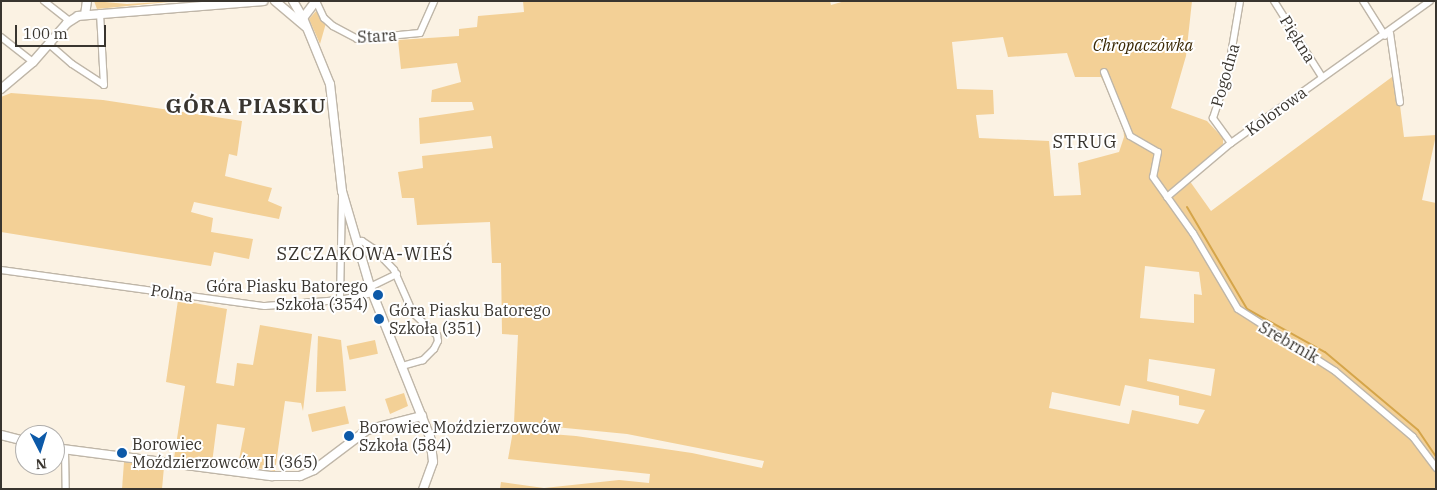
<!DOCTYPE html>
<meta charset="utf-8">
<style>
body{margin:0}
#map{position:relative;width:1437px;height:490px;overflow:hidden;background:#fbf2e3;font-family:"IBM Plex Serif",serif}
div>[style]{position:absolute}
.green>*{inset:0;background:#f3d096;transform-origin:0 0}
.stream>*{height:2px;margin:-1px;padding:0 1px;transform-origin:1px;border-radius:1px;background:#d5a54a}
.roads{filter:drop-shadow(1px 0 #bfb6a8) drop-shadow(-1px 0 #bfb6a8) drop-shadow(0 1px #bfb6a8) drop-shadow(0 -1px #bfb6a8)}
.minor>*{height:6px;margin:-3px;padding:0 3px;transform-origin:3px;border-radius:3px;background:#fff}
.tertiary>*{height:8px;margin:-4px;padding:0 4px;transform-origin:4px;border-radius:4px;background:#fff}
.dots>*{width:14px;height:14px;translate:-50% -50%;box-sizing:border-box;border:2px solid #fff;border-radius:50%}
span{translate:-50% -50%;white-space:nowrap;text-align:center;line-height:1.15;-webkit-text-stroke:4px #fff;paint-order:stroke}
.street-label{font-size:16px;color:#39352f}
.park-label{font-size:16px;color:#392600;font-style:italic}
.poi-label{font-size:16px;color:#39352f}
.right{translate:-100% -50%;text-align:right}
.left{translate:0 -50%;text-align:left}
.neighbourhood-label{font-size:18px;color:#39352f;letter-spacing:1px}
.district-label{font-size:21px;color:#39352f;font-weight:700;letter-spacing:1px}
.frame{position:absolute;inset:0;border:2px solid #39352f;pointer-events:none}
.north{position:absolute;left:15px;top:425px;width:50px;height:50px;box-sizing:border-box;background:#fff;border:1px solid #b0aeac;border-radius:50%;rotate:175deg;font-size:14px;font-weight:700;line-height:20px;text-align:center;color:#39352f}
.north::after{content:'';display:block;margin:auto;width:18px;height:22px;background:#0c59a8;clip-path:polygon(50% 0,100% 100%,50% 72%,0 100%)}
.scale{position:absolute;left:15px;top:25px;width:91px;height:22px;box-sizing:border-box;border:2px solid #39352f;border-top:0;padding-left:6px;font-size:15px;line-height:18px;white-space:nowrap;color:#39352f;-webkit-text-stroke:4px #fff;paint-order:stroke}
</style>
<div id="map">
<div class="green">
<i style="clip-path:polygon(94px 1px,127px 4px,178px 1px,97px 9px)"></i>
<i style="clip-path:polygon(evenodd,523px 1px,830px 1px,831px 5px,845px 1px,1192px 1px,1186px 56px,1171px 108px,1207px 121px,1223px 138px,1223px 144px,1174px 188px,1189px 180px,1211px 211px,1396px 74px,1404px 137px,1436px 135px,1422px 200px,1436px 203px,1436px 489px,500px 489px,501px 482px,544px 488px,619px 480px,649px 483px,650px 474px,508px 459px,513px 431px,576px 436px,692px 453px,762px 468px,764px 461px,627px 434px,514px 423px,518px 335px,502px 334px,501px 263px,492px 263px,490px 222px,417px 225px,414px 198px,402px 198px,398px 172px,423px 168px,422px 156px,493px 148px,491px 136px,420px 144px,419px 118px,474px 110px,472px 102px,431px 102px,432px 90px,461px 82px,457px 63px,401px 69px,398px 40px,459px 36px,459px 29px,477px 27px,478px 16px,524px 12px,523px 1px,1003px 37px,1008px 57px,1067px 53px,1075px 77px,1101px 77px,1123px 122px,1124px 137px,1119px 152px,1078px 163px,1081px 195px,1054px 196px,1049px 141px,979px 138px,976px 115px,994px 114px,993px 90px,957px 89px,952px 42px,1003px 37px,523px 1px,1145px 266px,1199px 272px,1202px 295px,1194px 294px,1194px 323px,1140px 318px,1145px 266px,523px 1px,1149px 359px,1215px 369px,1211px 396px,1147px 381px,1149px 359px,523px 1px,1125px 385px,1179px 396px,1179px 405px,1205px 410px,1198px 424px,1132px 410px,1129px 424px,1049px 408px,1052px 392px,1120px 406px,1125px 385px)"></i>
<i style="clip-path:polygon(317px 10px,326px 23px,320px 44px,309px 19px)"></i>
<i style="clip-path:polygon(11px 93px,103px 100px,242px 121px,237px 156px,229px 154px,225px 176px,272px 188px,268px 201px,282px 207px,279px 219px,194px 202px,191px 212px,213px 218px,211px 232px,253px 239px,249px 259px,214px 252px,211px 266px,1px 232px,1px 97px)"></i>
<i style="clip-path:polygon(178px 300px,227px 309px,216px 383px,234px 386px,237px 363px,253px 365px,260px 325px,312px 334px,303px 411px,301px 403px,285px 401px,275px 471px,238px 465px,245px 428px,217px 424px,212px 463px,174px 458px,185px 386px,166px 382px)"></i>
<i style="clip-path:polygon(318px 336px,341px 340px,346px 391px,316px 392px)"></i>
<i style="left:375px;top:340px;width:14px;height:29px;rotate:78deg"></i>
<i style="clip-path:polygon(404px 393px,408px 406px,390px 414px,385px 399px)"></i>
<i style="left:345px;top:406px;width:18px;height:38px;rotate:77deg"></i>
<i style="clip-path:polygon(124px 462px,164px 467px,162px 489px,122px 489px)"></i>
</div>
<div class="stream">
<i style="left:1187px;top:207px;width:118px;rotate:59.5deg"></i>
<i style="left:1247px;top:309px;width:89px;rotate:28.9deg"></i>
<i style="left:1325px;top:352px;width:121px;rotate:40deg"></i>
<i style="left:1418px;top:430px;width:32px;rotate:56deg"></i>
</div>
<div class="roads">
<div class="minor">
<i style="left:44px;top:1px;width:33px;rotate:38deg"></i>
<i style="left:316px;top:1px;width:19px;rotate:65deg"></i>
<i style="left:324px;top:18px;width:12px;rotate:42deg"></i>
<i style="left:333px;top:26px;width:27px;rotate:28deg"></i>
<i style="left:357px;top:39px;width:63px;rotate:-5.4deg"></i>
<i style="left:420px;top:33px;width:35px;rotate:-66deg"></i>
<i style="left:1274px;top:1px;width:90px;rotate:57.7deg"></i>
<i style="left:1363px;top:1px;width:41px;rotate:57.8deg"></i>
<i style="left:1390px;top:33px;width:70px;rotate:81.8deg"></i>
<i style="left:1px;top:37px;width:41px;rotate:38deg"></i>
<i style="left:49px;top:44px;width:30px;rotate:41deg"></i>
<i style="left:72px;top:64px;width:38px;rotate:33deg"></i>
<i style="left:104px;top:85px;width:72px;rotate:-93.2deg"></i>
<i style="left:1104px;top:72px;width:69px;rotate:67.9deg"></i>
<i style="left:1130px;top:136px;width:32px;rotate:30deg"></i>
<i style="left:1158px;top:152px;width:25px;rotate:101deg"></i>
<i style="left:1153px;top:177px;width:69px;rotate:54.5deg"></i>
<i style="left:1193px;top:233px;width:88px;rotate:59.4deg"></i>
<i style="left:1238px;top:309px;width:115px;rotate:32.6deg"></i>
<i style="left:1335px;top:371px;width:102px;rotate:40.2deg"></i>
<i style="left:1413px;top:437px;width:39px;rotate:53deg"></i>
<i style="left:1231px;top:143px;width:31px;rotate:-126deg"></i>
<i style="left:1213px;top:118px;width:48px;rotate:-71.9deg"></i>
<i style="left:1228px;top:72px;width:72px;rotate:-80.4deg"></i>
<i style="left:1167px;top:197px;width:84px;rotate:-40.2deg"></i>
<i style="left:1231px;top:143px;width:244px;rotate:-35.5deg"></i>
<i style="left:357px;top:241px;width:5px"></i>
<i style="left:362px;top:241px;width:14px;rotate:34deg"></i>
<i style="left:374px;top:249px;width:29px;rotate:46deg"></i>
<i style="left:394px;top:270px;width:47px;rotate:66.2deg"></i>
<i style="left:413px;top:313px;width:33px;rotate:43deg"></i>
<i style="left:437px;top:335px;width:6px;rotate:81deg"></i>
<i style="left:438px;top:341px;width:9px;rotate:117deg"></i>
<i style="left:434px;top:349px;width:16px;rotate:135deg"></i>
<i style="left:423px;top:360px;width:22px;rotate:164deg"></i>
<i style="left:1px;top:270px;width:266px;rotate:7.8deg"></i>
<i style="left:265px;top:306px;width:75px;rotate:-4.6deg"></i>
<i style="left:340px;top:300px;width:33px;rotate:-12deg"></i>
<i style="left:370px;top:287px;width:30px;rotate:-26deg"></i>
<i style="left:340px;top:300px;width:105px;rotate:-88.9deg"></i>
<i style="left:65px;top:450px;width:39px;rotate:89deg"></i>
</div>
<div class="tertiary">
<i style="left:275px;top:1px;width:39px;rotate:40deg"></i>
<i style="left:293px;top:1px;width:20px;rotate:60deg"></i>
<i style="left:303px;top:18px;width:71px;rotate:67.8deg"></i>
<i style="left:330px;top:84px;width:108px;rotate:83.6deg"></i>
<i style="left:342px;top:191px;width:100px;rotate:73.7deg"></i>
<i style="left:370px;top:287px;width:162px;rotate:68.2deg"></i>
<i style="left:430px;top:437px;width:25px;rotate:83deg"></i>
<i style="left:433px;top:462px;width:29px;rotate:110deg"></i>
<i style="left:85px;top:15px;width:14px;rotate:-82deg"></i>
<i style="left:303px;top:18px;width:21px;rotate:-53deg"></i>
<i style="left:1px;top:89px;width:42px;rotate:-40.2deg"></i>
<i style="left:33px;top:62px;width:52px;rotate:-48.9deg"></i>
<i style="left:67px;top:23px;width:13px;rotate:-32deg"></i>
<i style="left:78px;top:16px;width:186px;rotate:-4.6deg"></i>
<i style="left:1px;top:435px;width:25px;rotate:14deg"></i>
<i style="left:55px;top:448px;width:219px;rotate:7.4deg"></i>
<i style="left:272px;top:476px;width:28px"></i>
<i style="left:300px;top:476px;width:15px;rotate:-23deg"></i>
<i style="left:314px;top:470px;width:66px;rotate:-37deg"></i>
<i style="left:367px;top:430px;width:57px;rotate:-14.3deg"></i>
</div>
</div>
<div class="dots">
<i style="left:378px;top:295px;background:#0c59a8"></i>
<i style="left:379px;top:319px;background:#0c59a8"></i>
<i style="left:349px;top:436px;background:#0c59a8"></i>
<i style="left:122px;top:453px;background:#0c59a8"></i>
</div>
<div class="street-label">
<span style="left:377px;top:36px;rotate:-3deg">Stara</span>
<span style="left:1298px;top:39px;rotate:58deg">Piękna</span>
<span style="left:1225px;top:75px;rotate:-74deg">Pogodna</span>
<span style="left:1276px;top:111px;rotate:-36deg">Kolorowa</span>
<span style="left:172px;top:293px;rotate:9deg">Polna</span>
<span style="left:1289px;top:342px;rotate:30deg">Srebrnik</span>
</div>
<div class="park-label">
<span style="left:1143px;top:45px">Chropaczówka</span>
</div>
<div class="poi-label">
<span class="right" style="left:368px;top:295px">Góra Piasku Batorego<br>Szkoła (354)</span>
<span class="left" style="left:389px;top:319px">Góra Piasku Batorego<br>Szkoła (351)</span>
<span class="left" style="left:359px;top:436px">Borowiec Moździerzowców<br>Szkoła (584)</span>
<span class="left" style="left:132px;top:453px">Borowiec<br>Moździerzowców II (365)</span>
</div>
<div class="neighbourhood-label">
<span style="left:1085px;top:142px">STRUG</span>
<span style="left:365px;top:254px">SZCZAKOWA-WIEŚ</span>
</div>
<div class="district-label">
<span style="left:246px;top:105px">GÓRA PIASKU</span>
</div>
<div class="frame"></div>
<div class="north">N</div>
<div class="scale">100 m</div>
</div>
